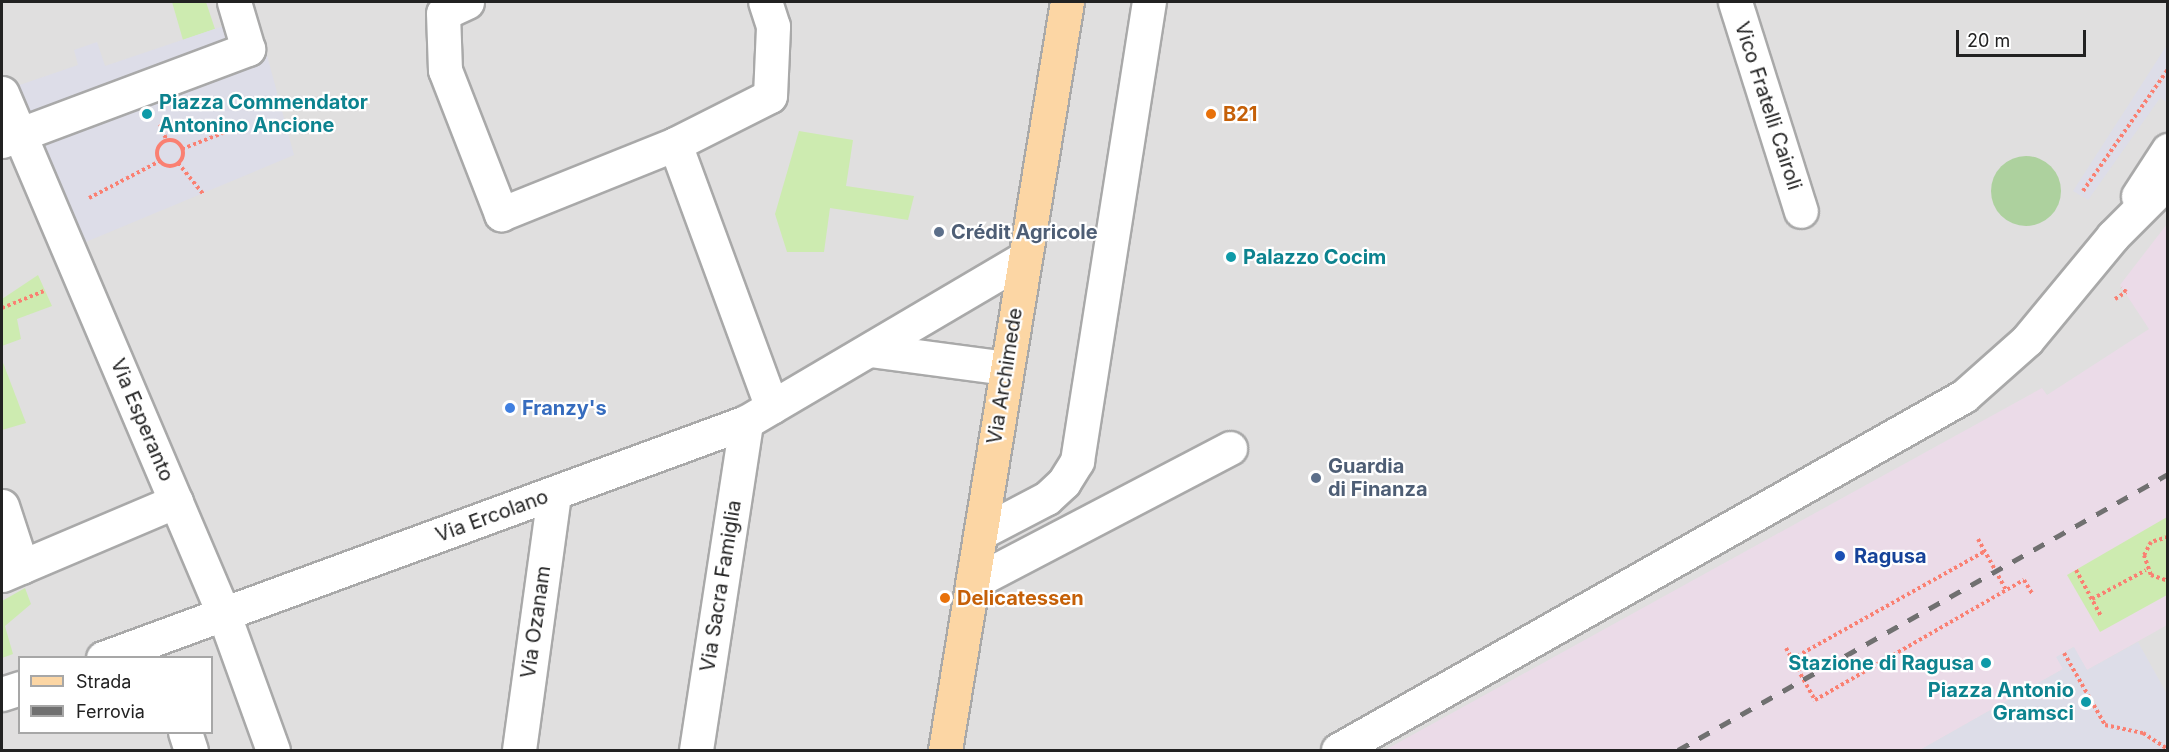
<!DOCTYPE html>
<meta charset="utf-8">
<style>
body{margin:0}
#map{position:relative;width:2169px;height:752px;overflow:hidden;background:#f2efe9;font-family:Inter,sans-serif}
div>[style]{position:absolute}
.residential>*{inset:0;background:#e0dfdf}
.industrial>*{inset:0;background:#ebdbe8}
.grass>*{inset:0;background:#cdebb0}
.forest>*{inset:0;background:#add19e}
.round{border-radius:50%}
.plaza>*{inset:0;background:#dddde8}
.path>*{height:4px;margin-top:-2px;transform-origin:0;background:repeating-linear-gradient(90deg,#fa8072 0 3px,transparent 0 6px)}
.path>.ring{margin:-2px;padding:0;box-sizing:content-box;background:none;border:4px solid #fa8072;border-radius:50%}
.roads{filter:drop-shadow(2px 0 #a9a9a9) drop-shadow(-2px 0 #a9a9a9) drop-shadow(0 2px #a9a9a9) drop-shadow(0 -2px #a9a9a9)}
.minor>*{height:33px;margin:-16.5px;padding:0 16.5px;transform-origin:16.5px;border-radius:16.5px;background:#fff}
.major>*{height:33px;margin:-16.5px;padding:0 16.5px;transform-origin:16.5px;border-radius:16.5px;background:#fcd6a4}
.rail>*{height:4.5px;margin-top:-2.25px;transform-origin:0;background:repeating-linear-gradient(90deg,#707070 0 12px,transparent 0 24px)}
.dots>*{width:16px;height:16px;translate:-50% -50%;box-sizing:border-box;border:3px solid #fff;border-radius:50%}
span{translate:-50% -50%;white-space:nowrap;text-align:center;line-height:1.15;-webkit-text-stroke:4.5px #fff;paint-order:stroke}
.culture-label{font-size:20px;color:#0d838f;font-weight:700}
.left{translate:0 -50%;text-align:left}
.right{translate:-100% -50%;text-align:right}
.street-label{font-size:20px;color:#222}
.food-label{font-size:20px;color:#c56008;font-weight:700}
.service-label{font-size:20px;color:#4e5e75;font-weight:700}
.shop-label{font-size:20px;color:#366cbe;font-weight:700}
.transit-label{font-size:20px;color:#164399;font-weight:700}
.frame{position:absolute;inset:0;border:3px solid #222;pointer-events:none}
.legend{position:absolute;left:18px;top:656px;width:195px;height:78px;box-sizing:border-box;background:#fff;border:2px solid #a7a7a7;margin:0;padding:8px 10px;list-style:none;font-size:18px;color:#222}
.legend li{display:flex;align-items:center;gap:12px;height:30px}
.legend b{width:30px;border:2px solid #a7a7a7}
.scale{position:absolute;left:1956px;top:30px;width:130px;height:27px;box-sizing:border-box;border:3px solid #222;border-top:0;padding-left:8px;font-size:18px;line-height:21px;white-space:nowrap;color:#222;-webkit-text-stroke:4px #fff;paint-order:stroke}
</style>
<div id="map">
<div class="residential">
<i style="clip-path:polygon(evenodd,2px 2px,2167px 2px,2167px 750px,2px 750px,2px 2px,20px 658px,212px 658px,212px 732px,20px 732px,20px 658px)"></i>
</div>
<div class="industrial">
<i style="clip-path:polygon(2167px 224px,2167px 625px,2087px 670px,2073px 647px,2057px 657px,2063px 669px,1920px 750px,1385px 750px,2042px 388px,2047px 395px,2149px 329px,2120px 285px)"></i>
</div>
<div class="grass">
<i style="clip-path:polygon(172px 2px,206px 2px,215px 29px,183px 40px)"></i>
<i style="clip-path:polygon(799px 131px,853px 140px,846px 186px,914px 196px,908px 220px,830px 208px,824px 252px,787px 252px,775px 214px)"></i>
<i style="clip-path:polygon(38px 275px,52px 306px,17px 319px,21px 339px,2px 346px,2px 299px)"></i>
<i style="clip-path:polygon(2px 360px,26px 423px,2px 430px)"></i>
<i style="clip-path:polygon(2167px 517px,2167px 595px,2100px 632px,2067px 575px)"></i>
<i style="clip-path:polygon(25px 588px,31px 604px,5px 626px,13px 654px,2px 658px,2px 601px)"></i>
</div>
<div class="forest">
<i class="round" style="left:1991px;top:156px;width:70px;height:70px"></i>
</div>
<div class="plaza">
<i style="clip-path:polygon(256px 15px,294px 155px,69px 249px,2px 91px,78px 65px,74px 50px,97px 42px,105px 66px)"></i>
<i style="clip-path:polygon(2167px 45px,2167px 102px,2160px 98px,2088px 200px,2073px 191px)"></i>
<i style="clip-path:polygon(2138px 642px,2167px 694px,2167px 750px,1920px 750px,2063px 669px,2056px 657px,2074px 647px,2087px 670px)"></i>
</div>
<div class="path">
<i style="left:160px;top:124px;width:18px;rotate:68deg"></i>
<i class="ring" style="left:157px;top:140px;width:22px;height:22px"></i>
<i style="left:182px;top:149px;width:66px;rotate:-21.5deg"></i>
<i style="left:178px;top:163px;width:40px;rotate:51deg"></i>
<i style="left:2083px;top:191px;width:149px;rotate:-55.1deg"></i>
<i style="left:89px;top:198px;width:80px;rotate:-27.5deg"></i>
<i style="left:2115px;top:299px;width:13px;rotate:-32deg"></i>
<i style="left:2126px;top:292px;width:6px;rotate:-129deg"></i>
<i style="left:2px;top:308px;width:45px;rotate:-22deg"></i>
<i style="left:2168px;top:537px;width:18px;rotate:164deg"></i>
<i style="left:2151px;top:542px;width:15px;rotate:118deg"></i>
<i style="left:2144px;top:555px;width:21px;rotate:71deg"></i>
<i style="left:2151px;top:575px;width:18px;rotate:19deg"></i>
<i style="left:1978px;top:539px;width:58px;rotate:61.2deg"></i>
<i style="left:2076px;top:570px;width:52px;rotate:61.5deg"></i>
<i style="left:2092px;top:599px;width:61px;rotate:-28.2deg"></i>
<i style="left:1786px;top:648px;width:60px;rotate:60.9deg"></i>
<i style="left:1815px;top:700px;width:241px;rotate:-29.9deg"></i>
<i style="left:2024px;top:580px;width:17px;rotate:59deg"></i>
<i style="left:2064px;top:653px;width:83px;rotate:60.3deg"></i>
<i style="left:2105px;top:725px;width:39px;rotate:12deg"></i>
<i style="left:2143px;top:733px;width:30px;rotate:33deg"></i>
<i style="left:1792px;top:659px;width:221px;rotate:-29.2deg"></i>
</div>
<div class="roads">
<div class="minor">
<i style="left:467px;top:2px;width:26px;rotate:155deg"></i>
<i style="left:443px;top:13px;width:57px;rotate:88deg"></i>
<i style="left:445px;top:70px;width:155px;rotate:68.7deg"></i>
<i style="left:501px;top:214px;width:188px;rotate:-21.9deg"></i>
<i style="left:675px;top:144px;width:106px;rotate:-26.8deg"></i>
<i style="left:770px;top:96px;width:70px;rotate:-87.5deg"></i>
<i style="left:773px;top:26px;width:25px;rotate:-108deg"></i>
<i style="left:1735px;top:2px;width:219px;rotate:72.5deg"></i>
<i style="left:2px;top:93px;width:567px;rotate:66.96deg"></i>
<i style="left:224px;top:615px;width:144px;rotate:70.1deg"></i>
<i style="left:2px;top:141px;width:263px;rotate:-20.5deg"></i>
<i style="left:248px;top:49px;width:49px;rotate:-106.6deg"></i>
<i style="left:675px;top:144px;width:280px;rotate:69.8deg"></i>
<i style="left:2138px;top:196px;width:55px;rotate:-56.9deg"></i>
<i style="left:871px;top:350px;width:136px;rotate:7.6deg"></i>
<i style="left:2px;top:506px;width:64px;rotate:71.8deg"></i>
<i style="left:982px;top:532px;width:73px;rotate:-27.6deg"></i>
<i style="left:1047px;top:498px;width:23px;rotate:-43deg"></i>
<i style="left:1064px;top:482px;width:25px;rotate:-58deg"></i>
<i style="left:1077px;top:461px;width:465px;rotate:-81.1deg"></i>
<i style="left:2px;top:575px;width:189px;rotate:-23deg"></i>
<i style="left:974px;top:582px;width:289px;rotate:-27.6deg"></i>
<i style="left:103px;top:658px;width:685px;rotate:-20.15deg"></i>
<i style="left:746px;top:422px;width:321px;rotate:-30.5deg"></i>
<i style="left:2px;top:694px;width:19px;rotate:-18deg"></i>
<i style="left:185px;top:732px;width:19px;rotate:72deg"></i>
<i style="left:519px;top:750px;width:259px;rotate:-82.2deg"></i>
<i style="left:696px;top:750px;width:332px;rotate:-81.3deg"></i>
<i style="left:1338px;top:750px;width:719px;rotate:-29.49deg"></i>
<i style="left:1964px;top:396px;width:84px;rotate:-41.6deg"></i>
<i style="left:2027px;top:340px;width:135px;rotate:-50.4deg"></i>
<i style="left:2113px;top:236px;width:78px;rotate:-45deg"></i>
</div>
<div class="major">
<i style="left:945px;top:750px;width:758px;rotate:-80.74deg"></i>
</div>
</div>
<div class="rail">
<i style="left:1678px;top:750px;width:562px;rotate:-29.39deg"></i>
</div>
<div class="dots">
<i style="left:147px;top:114px;background:#0f9aa8"></i>
<i style="left:1211px;top:114px;background:#e8710a"></i>
<i style="left:939px;top:232px;background:#5c6f8a"></i>
<i style="left:1231px;top:257px;background:#0f9aa8"></i>
<i style="left:510px;top:408px;background:#3f7fe0"></i>
<i style="left:1316px;top:478px;background:#5c6f8a"></i>
<i style="left:1840px;top:556px;background:#1a4fb4"></i>
<i style="left:945px;top:598px;background:#e8710a"></i>
<i style="left:1986px;top:663px;background:#0f9aa8"></i>
<i style="left:2086px;top:702px;background:#0f9aa8"></i>
</div>
<div class="culture-label">
<span class="left" style="left:159px;top:114px">Piazza Commendator<br>Antonino Ancione</span>
<span class="left" style="left:1243px;top:257px">Palazzo Cocim</span>
<span class="right" style="left:1974px;top:663px">Stazione di Ragusa</span>
<span class="right" style="left:2074px;top:702px">Piazza Antonio<br>Gramsci</span>
</div>
<div class="street-label">
<span style="left:1768px;top:106px;rotate:72deg">Vico Fratelli Cairoli</span>
<span style="left:1005px;top:376px;rotate:-81deg">Via Archimede</span>
<span style="left:142px;top:420px;rotate:67deg">Via Esperanto</span>
<span style="left:492px;top:516px;rotate:-20deg">Via Ercolano</span>
<span style="left:721px;top:586px;rotate:-81deg">Via Sacra Famiglia</span>
<span style="left:536px;top:622px;rotate:-82deg">Via Ozanam</span>
</div>
<div class="food-label">
<span class="left" style="left:1223px;top:114px">B21</span>
<span class="left" style="left:957px;top:598px">Delicatessen</span>
</div>
<div class="service-label">
<span class="left" style="left:951px;top:232px">Crédit Agricole</span>
<span class="left" style="left:1328px;top:478px">Guardia<br>di Finanza</span>
</div>
<div class="shop-label">
<span class="left" style="left:522px;top:408px">Franzy's</span>
</div>
<div class="transit-label">
<span class="left" style="left:1854px;top:556px">Ragusa</span>
</div>
<div class="frame"></div>
<ul class="legend">
<li><b style="height:8px;background:#fcd6a4"></b>Strada</li>
<li><b style="height:8px;background:#707070"></b>Ferrovia</li>
</ul>
<div class="scale">20 m</div>
</div>
